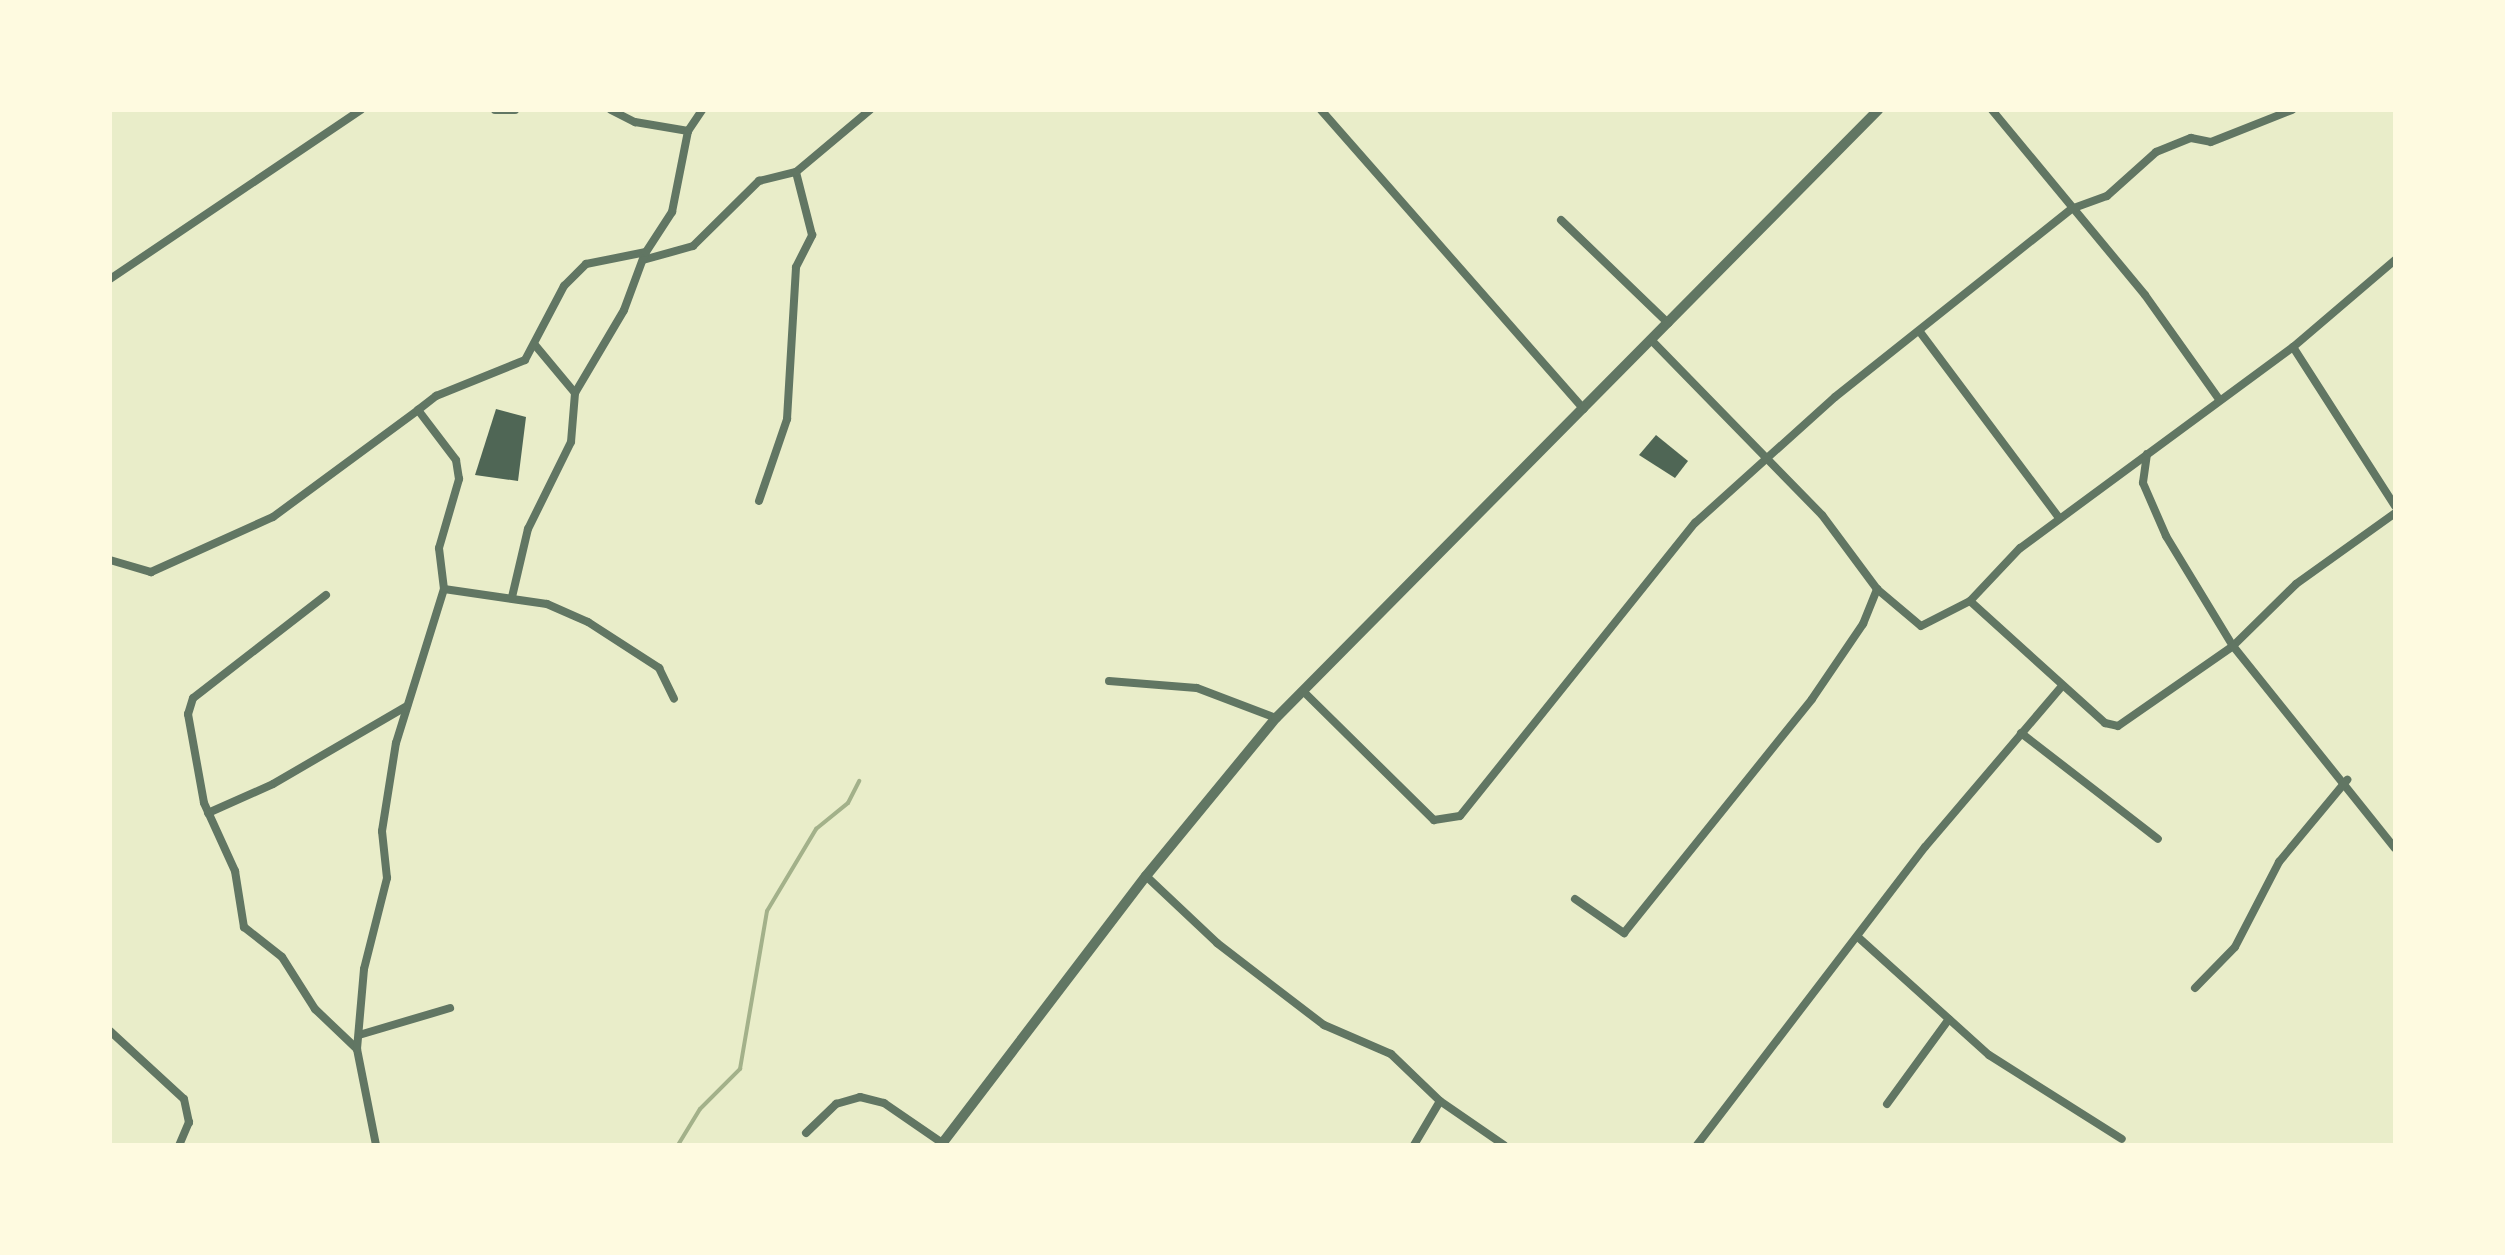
<!DOCTYPE html>
<style>
body{margin:0}
#map{position:relative;width:2505px;height:1255px;overflow:hidden;background:#e9edc9;font-family:Karla,sans-serif}
div>[style]{position:absolute}
.stream>*{height:4px;margin:-2px;padding:0 2px;transform-origin:2px;border-radius:2px;background:#a3b18a}
.building>*{inset:0;background:#4f6655}
.minor>*{height:8px;margin:-4px;padding:0 4px;transform-origin:4px;border-radius:4px;background:#617663}
.tertiary>*{height:10px;margin:-5px;padding:0 5px;transform-origin:5px;border-radius:5px;background:#617663}
span{translate:-50% -50%;white-space:nowrap;text-align:center;line-height:1.15;-webkit-text-stroke:8px #fefae0;paint-order:stroke}
.frame{position:absolute;inset:0;border:112px solid #fefae0;pointer-events:none}
</style>
<div id="map">
<div class="stream">
<i style="left:678px;top:1145px;width:42px;rotate:-58.6deg"></i>
<i style="left:700px;top:1109px;width:57px;rotate:-45deg"></i>
<i style="left:740px;top:1069px;width:160px;rotate:-80.3deg"></i>
<i style="left:767px;top:911px;width:96px;rotate:-59.1deg"></i>
<i style="left:816px;top:829px;width:41px;rotate:-39.1deg"></i>
<i style="left:848px;top:803px;width:25px;rotate:-63deg"></i>
</div>
<div class="building">
<i style="clip-path:polygon(496px 409px,526px 417px,518px 481px,475px 475px)"></i>
<i style="clip-path:polygon(1656px 435px,1688px 461px,1675px 478px,1639px 455px)"></i>
</div>
<div class="minor">
<i style="left:495px;top:110px;width:20px"></i>
<i style="left:611px;top:110px;width:27px;rotate:27deg"></i>
<i style="left:635px;top:122px;width:54px;rotate:9.6deg"></i>
<i style="left:1321px;top:110px;width:398px;rotate:48.7deg"></i>
<i style="left:1992px;top:110px;width:240px;rotate:50.4deg"></i>
<i style="left:2145px;top:295px;width:128px;rotate:54.6deg"></i>
<i style="left:1561px;top:220px;width:149px;rotate:43.9deg"></i>
<i style="left:643px;top:260px;width:52px;rotate:-15.6deg"></i>
<i style="left:693px;top:246px;width:93px;rotate:-44.6deg"></i>
<i style="left:759px;top:181px;width:38px;rotate:-14deg"></i>
<i style="left:2395px;top:260px;width:134px;rotate:139.5deg"></i>
<i style="left:2293px;top:347px;width:339px;rotate:143.6deg"></i>
<i style="left:2020px;top:548px;width:73px;rotate:133.3deg"></i>
<i style="left:1970px;top:601px;width:182px;rotate:42.1deg"></i>
<i style="left:2105px;top:723px;width:13px;rotate:13deg"></i>
<i style="left:2118px;top:726px;width:140px;rotate:-34.8deg"></i>
<i style="left:2233px;top:646px;width:88px;rotate:-44.5deg"></i>
<i style="left:2296px;top:584px;width:122px;rotate:-35.6deg"></i>
<i style="left:110px;top:279px;width:303px;rotate:-34deg"></i>
<i style="left:1920px;top:332px;width:232px;rotate:53.2deg"></i>
<i style="left:2293px;top:347px;width:189px;rotate:57.3deg"></i>
<i style="left:575px;top:393px;width:96px;rotate:-59.4deg"></i>
<i style="left:624px;top:310px;width:58px;rotate:-69.7deg"></i>
<i style="left:2147px;top:454px;width:29px;rotate:98deg"></i>
<i style="left:2143px;top:483px;width:58px;rotate:66.5deg"></i>
<i style="left:2166px;top:536px;width:129px;rotate:58.7deg"></i>
<i style="left:2233px;top:646px;width:259px;rotate:51.3deg"></i>
<i style="left:759px;top:501px;width:87px;rotate:-71.1deg"></i>
<i style="left:787px;top:419px;width:152px;rotate:-86.6deg"></i>
<i style="left:796px;top:267px;width:36px;rotate:-63deg"></i>
<i style="left:812px;top:235px;width:65px;rotate:-104.3deg"></i>
<i style="left:796px;top:172px;width:97px;rotate:-40deg"></i>
<i style="left:110px;top:560px;width:43px;rotate:16.3deg"></i>
<i style="left:151px;top:572px;width:134px;rotate:-24.3deg"></i>
<i style="left:273px;top:517px;width:180px;rotate:-36.4deg"></i>
<i style="left:444px;top:589px;width:104px;rotate:8.3deg"></i>
<i style="left:547px;top:604px;width:45px;rotate:23.7deg"></i>
<i style="left:588px;top:622px;width:85px;rotate:32.9deg"></i>
<i style="left:659px;top:668px;width:34px;rotate:64deg"></i>
<i style="left:1877px;top:589px;width:57px;rotate:40.1deg"></i>
<i style="left:1921px;top:626px;width:55px;rotate:-27deg"></i>
<i style="left:326px;top:595px;width:168px;rotate:142.2deg"></i>
<i style="left:193px;top:698px;width:17px;rotate:107deg"></i>
<i style="left:188px;top:714px;width:90px;rotate:79.8deg"></i>
<i style="left:204px;top:803px;width:75px;rotate:65.5deg"></i>
<i style="left:235px;top:871px;width:57px;rotate:80.9deg"></i>
<i style="left:244px;top:927px;width:48px;rotate:38.3deg"></i>
<i style="left:282px;top:957px;width:62px;rotate:57.6deg"></i>
<i style="left:315px;top:1009px;width:58px;rotate:43.6deg"></i>
<i style="left:512px;top:597px;width:70px;rotate:-76.8deg"></i>
<i style="left:528px;top:529px;width:97px;rotate:-63.7deg"></i>
<i style="left:571px;top:442px;width:49px;rotate:-85.3deg"></i>
<i style="left:575px;top:393px;width:62px;rotate:-129.8deg"></i>
<i style="left:1109px;top:681px;width:88px;rotate:4.5deg"></i>
<i style="left:1197px;top:688px;width:85px;rotate:20.8deg"></i>
<i style="left:1303px;top:691px;width:184px;rotate:44.6deg"></i>
<i style="left:1434px;top:820px;width:26px;rotate:-9deg"></i>
<i style="left:1460px;top:816px;width:376px;rotate:-51.3deg"></i>
<i style="left:1695px;top:523px;width:188px;rotate:-42deg"></i>
<i style="left:1835px;top:397px;width:302px;rotate:-38.5deg"></i>
<i style="left:2071px;top:209px;width:38px;rotate:-20deg"></i>
<i style="left:2107px;top:196px;width:66px;rotate:-41.9deg"></i>
<i style="left:2156px;top:152px;width:38px;rotate:-22deg"></i>
<i style="left:2191px;top:138px;width:20px;rotate:11deg"></i>
<i style="left:2211px;top:142px;width:87px;rotate:-21.6deg"></i>
<i style="left:2021px;top:733px;width:173px;rotate:37.7deg"></i>
<i style="left:208px;top:813px;width:71px;rotate:-24deg"></i>
<i style="left:273px;top:784px;width:155px;rotate:-30.2deg"></i>
<i style="left:1146px;top:876px;width:98px;rotate:43.3deg"></i>
<i style="left:1217px;top:943px;width:135px;rotate:37.5deg"></i>
<i style="left:1324px;top:1025px;width:73px;rotate:23.4deg"></i>
<i style="left:1391px;top:1054px;width:68px;rotate:43.8deg"></i>
<i style="left:1575px;top:899px;width:60px;rotate:34.8deg"></i>
<i style="left:1624px;top:933px;width:300px;rotate:-51.2deg"></i>
<i style="left:1812px;top:699px;width:91px;rotate:-55.8deg"></i>
<i style="left:1863px;top:624px;width:38px;rotate:-68deg"></i>
<i style="left:1877px;top:589px;width:92px;rotate:-126.6deg"></i>
<i style="left:1822px;top:515px;width:243px;rotate:-134.3deg"></i>
<i style="left:1859px;top:938px;width:175px;rotate:42deg"></i>
<i style="left:1989px;top:1055px;width:157px;rotate:32.3deg"></i>
<i style="left:2195px;top:988px;width:57px;rotate:-45.7deg"></i>
<i style="left:2235px;top:947px;width:96px;rotate:-62.6deg"></i>
<i style="left:2279px;top:862px;width:107px;rotate:-50.3deg"></i>
<i style="left:110px;top:1031px;width:100px;rotate:42.6deg"></i>
<i style="left:184px;top:1099px;width:24px;rotate:78deg"></i>
<i style="left:189px;top:1122px;width:25px;rotate:113deg"></i>
<i style="left:359px;top:1035px;width:95px;rotate:-16.5deg"></i>
<i style="left:1887px;top:1104px;width:105px;rotate:-53.9deg"></i>
<i style="left:806px;top:1133px;width:42px;rotate:-44deg"></i>
<i style="left:836px;top:1104px;width:25px;rotate:-16deg"></i>
<i style="left:860px;top:1097px;width:25px;rotate:14deg"></i>
<i style="left:884px;top:1103px;width:74px;rotate:34.5deg"></i>
<i style="left:376px;top:1145px;width:98px;rotate:-101.2deg"></i>
<i style="left:357px;top:1049px;width:80px;rotate:-85deg"></i>
<i style="left:364px;top:969px;width:94px;rotate:-75.8deg"></i>
<i style="left:387px;top:878px;width:47px;rotate:-96.1deg"></i>
<i style="left:382px;top:831px;width:89px;rotate:-81deg"></i>
<i style="left:396px;top:743px;width:161px;rotate:-72.7deg"></i>
<i style="left:444px;top:589px;width:41px;rotate:-97deg"></i>
<i style="left:439px;top:548px;width:72px;rotate:-73.8deg"></i>
<i style="left:459px;top:479px;width:19px;rotate:-99deg"></i>
<i style="left:456px;top:460px;width:63px;rotate:-127.2deg"></i>
<i style="left:418px;top:410px;width:23px;rotate:-38deg"></i>
<i style="left:436px;top:396px;width:96px;rotate:-22deg"></i>
<i style="left:525px;top:360px;width:84px;rotate:-62.2deg"></i>
<i style="left:564px;top:286px;width:31px;rotate:-45deg"></i>
<i style="left:586px;top:264px;width:61px;rotate:-11.3deg"></i>
<i style="left:646px;top:252px;width:48px;rotate:-57deg"></i>
<i style="left:672px;top:212px;width:83px;rotate:-78.8deg"></i>
<i style="left:688px;top:131px;width:25px;rotate:-56deg"></i>
<i style="left:1414px;top:1145px;width:51px;rotate:-59.4deg"></i>
<i style="left:1440px;top:1101px;width:78px;rotate:34.5deg"></i>
<i style="left:1697px;top:1145px;width:375px;rotate:-52.6deg"></i>
<i style="left:1925px;top:847px;width:211px;rotate:-49.6deg"></i>
</div>
<div class="tertiary">
<i style="left:941px;top:1145px;width:338px;rotate:-52.7deg"></i>
<i style="left:1146px;top:876px;width:205px;rotate:-50.6deg"></i>
<i style="left:1276px;top:718px;width:856px;rotate:-45.28deg"></i>
</div>
<div class="frame"></div>
</div>
